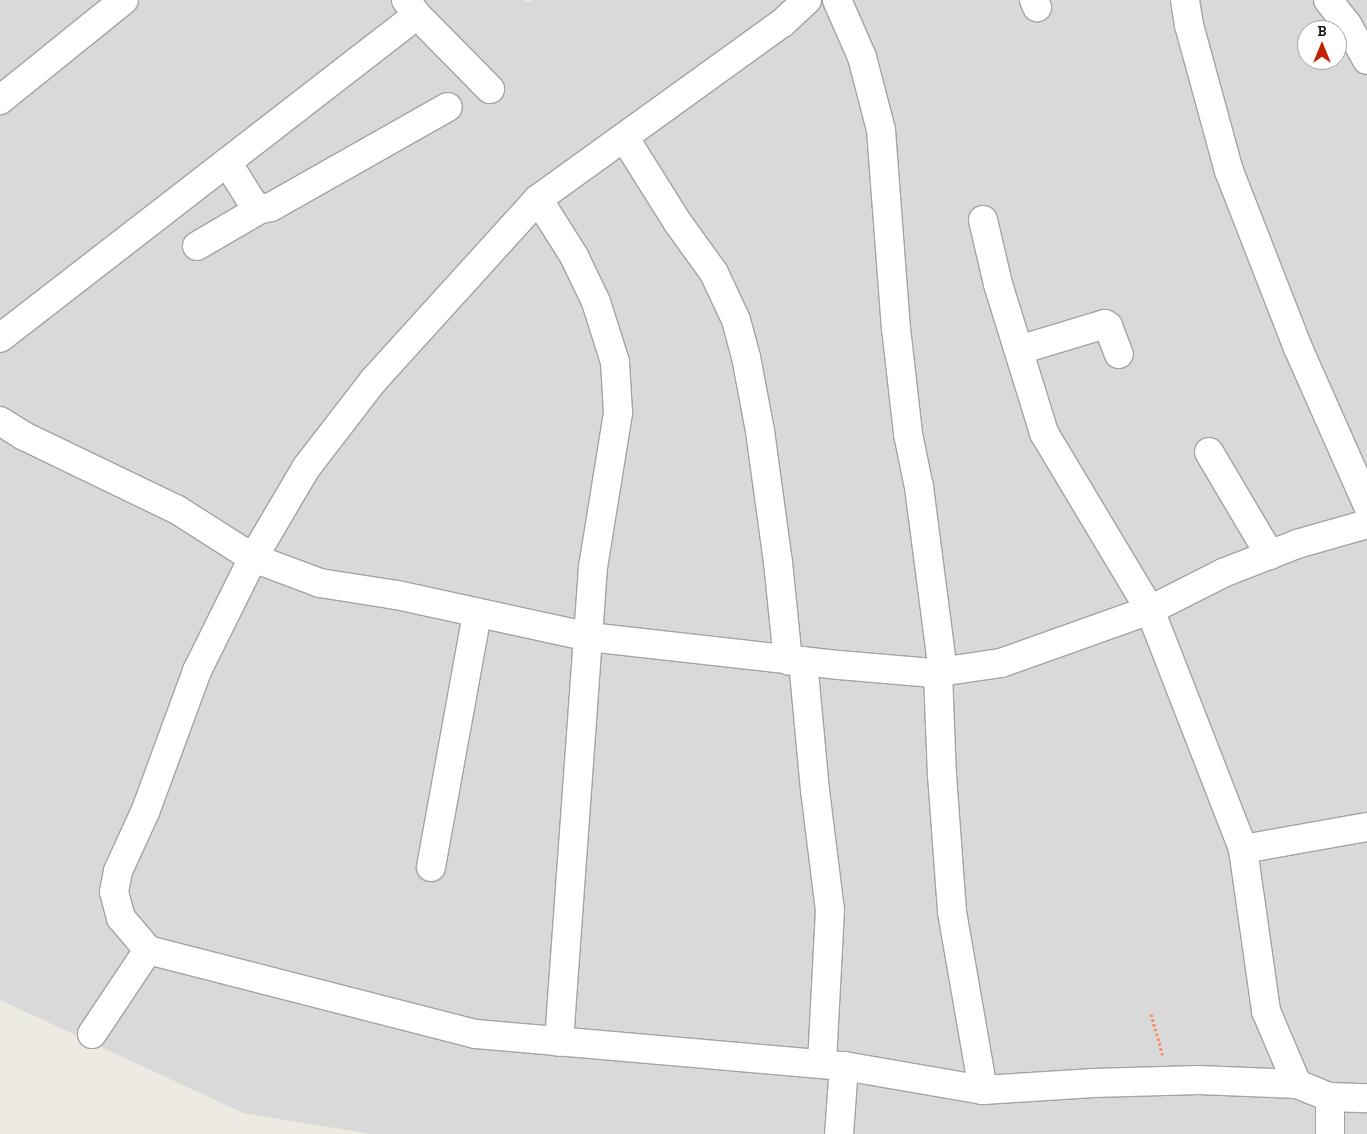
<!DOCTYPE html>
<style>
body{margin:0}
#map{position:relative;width:1367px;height:1134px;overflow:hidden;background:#edebe1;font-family:"Space Grotesk",sans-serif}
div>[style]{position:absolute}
.residential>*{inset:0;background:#dad9d9}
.path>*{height:3px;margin-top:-1.5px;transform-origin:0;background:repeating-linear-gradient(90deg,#f78d69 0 2.5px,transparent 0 5px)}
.roads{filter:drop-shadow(1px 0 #a3a3a3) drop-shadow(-1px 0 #a3a3a3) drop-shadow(0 1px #a3a3a3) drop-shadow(0 -1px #a3a3a3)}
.minor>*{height:28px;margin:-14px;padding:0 14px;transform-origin:14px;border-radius:14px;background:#fff}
span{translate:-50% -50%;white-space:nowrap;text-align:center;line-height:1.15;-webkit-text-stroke:5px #fff;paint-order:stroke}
.north{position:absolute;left:1297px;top:20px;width:50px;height:50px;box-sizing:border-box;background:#fff;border:1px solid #a4a4a4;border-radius:50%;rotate:0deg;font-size:14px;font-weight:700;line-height:20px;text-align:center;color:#1c1c1c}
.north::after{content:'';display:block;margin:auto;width:18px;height:22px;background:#c32104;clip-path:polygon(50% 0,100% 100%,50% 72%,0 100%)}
</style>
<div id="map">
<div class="residential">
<i style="clip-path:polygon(evenodd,0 0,524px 0,527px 3px,532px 0,1367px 0,1367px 1134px,371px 1134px,243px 1113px,0 1000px,0 0,1307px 30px,1337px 30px,1337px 60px,1307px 60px,1307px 30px)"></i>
</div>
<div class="path">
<i style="left:1151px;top:1014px;width:44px;rotate:74.1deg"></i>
</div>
<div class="roads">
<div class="minor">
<i style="left:406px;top:0;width:19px;rotate:54deg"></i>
<i style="left:417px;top:15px;width:104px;rotate:45.4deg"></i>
<i style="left:807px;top:0;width:34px;rotate:137deg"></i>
<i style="left:782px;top:23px;width:301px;rotate:144.2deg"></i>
<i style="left:538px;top:199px;width:246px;rotate:132.2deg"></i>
<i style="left:373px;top:381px;width:110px;rotate:127.6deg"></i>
<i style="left:306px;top:468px;width:104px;rotate:120.5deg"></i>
<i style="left:253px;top:558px;width:126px;rotate:116.4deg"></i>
<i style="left:197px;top:671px;width:150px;rotate:110.2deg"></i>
<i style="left:145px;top:812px;width:65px;rotate:114.6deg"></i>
<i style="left:118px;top:871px;width:21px;rotate:101deg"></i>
<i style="left:114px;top:892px;width:27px;rotate:75deg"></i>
<i style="left:121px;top:918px;width:42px;rotate:49.8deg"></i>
<i style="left:148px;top:950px;width:339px;rotate:14.4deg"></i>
<i style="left:476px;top:1034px;width:369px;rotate:5deg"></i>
<i style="left:844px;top:1066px;width:141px;rotate:9.8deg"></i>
<i style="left:983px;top:1090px;width:111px;rotate:-3.6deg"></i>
<i style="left:1094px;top:1083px;width:105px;rotate:-1.6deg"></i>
<i style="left:1199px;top:1080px;width:98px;rotate:2.3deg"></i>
<i style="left:1297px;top:1084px;width:35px;rotate:22deg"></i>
<i style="left:1330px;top:1097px;width:37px;rotate:2deg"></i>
<i style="left:837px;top:0;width:62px;rotate:66.3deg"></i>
<i style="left:862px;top:57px;width:75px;rotate:75.4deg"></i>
<i style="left:881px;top:130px;width:199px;rotate:85.7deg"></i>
<i style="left:896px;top:328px;width:107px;rotate:83.5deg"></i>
<i style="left:908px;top:434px;width:54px;rotate:78.3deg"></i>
<i style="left:919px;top:487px;width:188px;rotate:82.6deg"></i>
<i style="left:1034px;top:0;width:8px;rotate:67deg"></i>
<i style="left:1185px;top:0;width:25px;rotate:81deg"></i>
<i style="left:1189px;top:25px;width:151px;rotate:74.7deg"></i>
<i style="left:1229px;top:171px;width:190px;rotate:68.7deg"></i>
<i style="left:1298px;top:348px;width:171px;rotate:66.1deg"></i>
<i style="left:1328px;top:0;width:31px;rotate:52deg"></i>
<i style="left:1347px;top:24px;width:41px;rotate:60.9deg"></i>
<i style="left:0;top:100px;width:159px;rotate:-38.9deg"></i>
<i style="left:624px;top:137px;width:102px;rotate:57.9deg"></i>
<i style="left:678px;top:223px;width:62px;rotate:54.2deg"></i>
<i style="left:714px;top:273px;width:52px;rotate:64.9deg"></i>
<i style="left:736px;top:320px;width:38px;rotate:75deg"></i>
<i style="left:746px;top:357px;width:75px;rotate:79.3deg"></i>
<i style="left:760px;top:431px;width:132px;rotate:82.2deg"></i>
<i style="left:778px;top:562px;width:99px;rotate:84.2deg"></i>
<i style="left:227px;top:162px;width:47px;rotate:58deg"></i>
<i style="left:252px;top:202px;width:11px;rotate:41deg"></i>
<i style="left:260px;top:209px;width:11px;rotate:-10deg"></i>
<i style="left:271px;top:207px;width:203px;rotate:-29.5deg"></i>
<i style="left:538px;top:199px;width:67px;rotate:57.7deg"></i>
<i style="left:574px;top:256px;width:51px;rotate:64.4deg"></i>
<i style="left:596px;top:302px;width:63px;rotate:72.4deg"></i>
<i style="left:615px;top:362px;width:51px;rotate:86.6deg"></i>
<i style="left:618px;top:413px;width:156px;rotate:99.2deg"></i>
<i style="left:593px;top:567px;width:476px;rotate:94.1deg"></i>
<i style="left:983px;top:220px;width:66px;rotate:76.8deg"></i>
<i style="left:998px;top:284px;width:156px;rotate:72.8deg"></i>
<i style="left:1044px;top:433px;width:206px;rotate:59.1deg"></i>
<i style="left:1150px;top:610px;width:256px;rotate:68.7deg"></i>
<i style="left:1243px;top:849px;width:164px;rotate:81.9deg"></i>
<i style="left:1266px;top:1011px;width:79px;rotate:67deg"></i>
<i style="left:197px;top:246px;width:73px;rotate:-30.4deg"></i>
<i style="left:0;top:338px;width:527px;rotate:-37.76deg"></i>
<i style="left:1019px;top:350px;width:90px;rotate:-16.8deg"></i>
<i style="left:1105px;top:324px;width:4px;rotate:34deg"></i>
<i style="left:1108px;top:326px;width:30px;rotate:69deg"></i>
<i style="left:0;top:421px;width:28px;rotate:32deg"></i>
<i style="left:24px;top:436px;width:169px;rotate:25.7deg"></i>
<i style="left:176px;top:509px;width:91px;rotate:32.5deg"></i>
<i style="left:253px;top:558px;width:72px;rotate:20.5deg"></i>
<i style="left:320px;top:583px;width:78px;rotate:8.9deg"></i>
<i style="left:397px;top:595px;width:197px;rotate:12.3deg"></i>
<i style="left:589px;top:637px;width:252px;rotate:6.4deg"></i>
<i style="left:839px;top:665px;width:94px;rotate:4.9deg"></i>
<i style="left:933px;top:673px;width:69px;rotate:-8.4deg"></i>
<i style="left:1001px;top:663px;width:158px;rotate:-19.6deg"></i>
<i style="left:1150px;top:610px;width:82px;rotate:-26.9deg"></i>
<i style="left:1223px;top:573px;width:79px;rotate:-21.4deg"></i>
<i style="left:1297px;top:544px;width:73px;rotate:-15.9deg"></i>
<i style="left:1209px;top:452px;width:120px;rotate:59.4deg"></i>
<i style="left:803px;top:661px;width:130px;rotate:84.7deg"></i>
<i style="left:815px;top:790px;width:121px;rotate:82.9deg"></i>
<i style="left:830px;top:910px;width:154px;rotate:93deg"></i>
<i style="left:938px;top:673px;width:102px;rotate:87.8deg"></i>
<i style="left:942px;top:775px;width:137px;rotate:85.8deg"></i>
<i style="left:952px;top:912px;width:181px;rotate:80.1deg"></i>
<i style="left:1243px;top:849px;width:126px;rotate:-10.1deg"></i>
<i style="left:431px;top:867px;width:258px;rotate:-79.7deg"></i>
<i style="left:92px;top:1034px;width:101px;rotate:-56.3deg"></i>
<i style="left:1330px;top:1097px;width:37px;rotate:90deg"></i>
<i style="left:839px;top:1134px;width:68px;rotate:-85.8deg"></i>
</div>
</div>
<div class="north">B</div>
</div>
